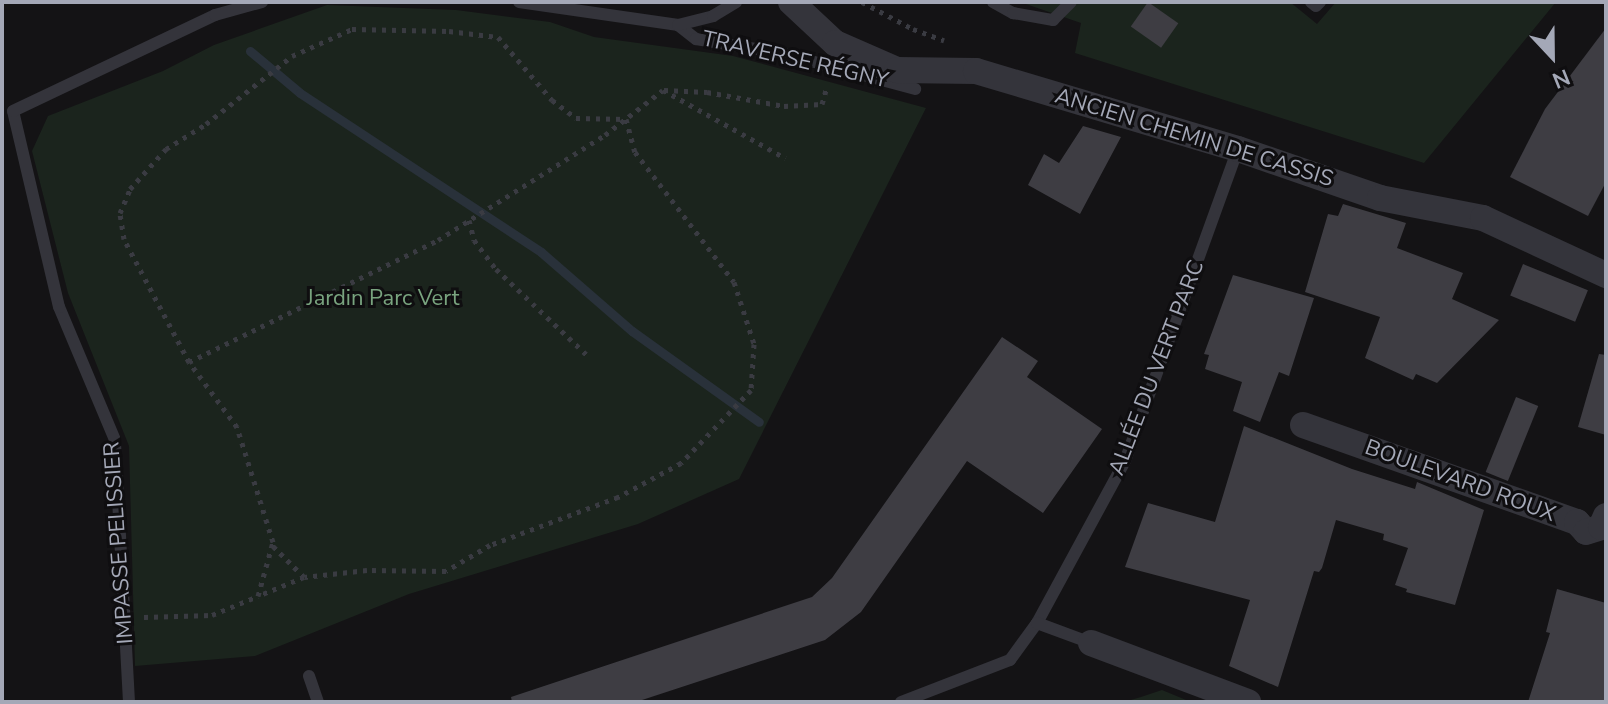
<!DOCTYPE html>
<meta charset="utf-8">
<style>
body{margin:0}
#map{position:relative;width:1608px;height:704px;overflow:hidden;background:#141315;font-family:"Nunito Sans",sans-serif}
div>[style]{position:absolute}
.green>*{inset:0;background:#1b241d}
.stream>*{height:9px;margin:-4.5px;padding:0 4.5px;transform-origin:4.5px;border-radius:4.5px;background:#29313a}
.building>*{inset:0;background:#3e3d43;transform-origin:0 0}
.path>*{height:5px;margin-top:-2.5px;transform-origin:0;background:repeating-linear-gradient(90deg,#3a3b42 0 4px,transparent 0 10px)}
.service>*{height:12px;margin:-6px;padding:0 6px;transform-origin:6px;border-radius:6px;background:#34343b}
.minor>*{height:26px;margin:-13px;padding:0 13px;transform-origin:13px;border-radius:13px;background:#34343b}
span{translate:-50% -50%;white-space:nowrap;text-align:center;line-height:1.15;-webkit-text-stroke:6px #0f0e10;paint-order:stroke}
.street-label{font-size:22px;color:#a4a8b7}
.park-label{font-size:22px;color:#79a47f}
.frame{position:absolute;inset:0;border:4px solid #a4a8b7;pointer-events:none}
.north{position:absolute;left:1512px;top:16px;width:80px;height:80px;-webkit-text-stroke:6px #0f0e10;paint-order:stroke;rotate:158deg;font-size:22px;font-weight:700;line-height:32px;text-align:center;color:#a4a8b7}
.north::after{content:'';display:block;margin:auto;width:28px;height:36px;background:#a4a8b7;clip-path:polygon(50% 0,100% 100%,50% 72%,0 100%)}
</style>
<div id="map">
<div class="green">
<i style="clip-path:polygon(1020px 2px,1290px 2px,1317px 24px,1336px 2px,1556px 2px,1424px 163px,1075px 53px,1081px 23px)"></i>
<i style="clip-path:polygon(327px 5px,456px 10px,550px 22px,594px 37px,733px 56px,926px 108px,739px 479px,638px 524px,409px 594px,255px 656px,135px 666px,129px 446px,68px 293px,32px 151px,48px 116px,163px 71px,214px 45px)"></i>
<i style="clip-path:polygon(1162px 690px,1191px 702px,1124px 702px,1141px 697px)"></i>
</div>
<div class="stream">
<i style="left:250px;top:51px;width:65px;rotate:40deg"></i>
<i style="left:300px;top:93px;width:289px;rotate:33.4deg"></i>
<i style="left:541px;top:252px;width:121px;rotate:41deg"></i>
<i style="left:632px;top:331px;width:156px;rotate:35.6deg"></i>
</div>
<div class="building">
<i style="left:1148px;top:2px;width:37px;height:30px;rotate:35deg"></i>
<i style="clip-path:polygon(1606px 28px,1606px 182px,1588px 216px,1510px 177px,1545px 109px)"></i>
<i style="clip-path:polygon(1083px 126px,1121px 137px,1080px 214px,1028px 185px,1044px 154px,1059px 163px)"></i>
<i style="clip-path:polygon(1343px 204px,1406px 223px,1397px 248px,1463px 273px,1452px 299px,1499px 320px,1437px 383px,1416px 374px,1413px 380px,1365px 358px,1380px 317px,1305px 292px,1328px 214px,1338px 216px)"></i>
<i style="left:1523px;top:264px;width:70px;height:34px;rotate:22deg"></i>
<i style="clip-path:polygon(1233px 275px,1314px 298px,1289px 376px,1279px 372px,1260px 422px,1233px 411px,1242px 382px,1205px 369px,1209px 355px,1204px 354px)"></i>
<i style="clip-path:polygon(1002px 337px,1038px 361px,1027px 377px,1102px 429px,1043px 513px,967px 461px,861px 612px,825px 640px,636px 702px,512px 702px,511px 697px,812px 597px,832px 578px)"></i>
<i style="clip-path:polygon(1599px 354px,1606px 355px,1606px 435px,1578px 427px)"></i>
<i style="left:1516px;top:397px;width:24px;height:81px;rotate:22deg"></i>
<i style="clip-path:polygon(1244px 426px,1352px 469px,1415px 489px,1417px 482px,1484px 510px,1455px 605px,1406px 592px,1407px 589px,1395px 585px,1408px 548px,1383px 540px,1384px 534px,1336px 520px,1322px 568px,1319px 572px,1314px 571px,1278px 687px,1229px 666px,1250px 600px,1125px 567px,1148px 503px,1215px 522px)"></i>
<i style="clip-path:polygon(1557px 589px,1606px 603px,1606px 702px,1528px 702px,1550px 633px,1546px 632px)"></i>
</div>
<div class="path">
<i style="left:862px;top:2px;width:58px;rotate:27.9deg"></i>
<i style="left:913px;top:29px;width:33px;rotate:20deg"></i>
<i style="left:664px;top:90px;width:43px;rotate:2.7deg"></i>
<i style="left:707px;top:92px;width:78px;rotate:10.3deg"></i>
<i style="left:784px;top:106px;width:38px;rotate:-3deg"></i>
<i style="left:822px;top:104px;width:19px;rotate:-74deg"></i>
<i style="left:469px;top:220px;width:21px;rotate:76deg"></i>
<i style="left:474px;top:240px;width:36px;rotate:53deg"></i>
<i style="left:496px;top:269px;width:129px;rotate:43.4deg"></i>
<i style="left:189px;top:362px;width:139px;rotate:-117.9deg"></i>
<i style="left:124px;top:239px;width:26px;rotate:-99deg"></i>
<i style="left:120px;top:213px;width:26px;rotate:-67deg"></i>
<i style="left:130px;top:189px;width:54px;rotate:-48deg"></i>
<i style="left:166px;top:149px;width:47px;rotate:-32deg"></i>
<i style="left:206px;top:124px;width:110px;rotate:-38.3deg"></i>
<i style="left:292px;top:56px;width:66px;rotate:-24.2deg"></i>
<i style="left:352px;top:29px;width:97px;rotate:1.2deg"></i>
<i style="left:449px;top:31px;width:49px;rotate:7deg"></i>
<i style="left:498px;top:37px;width:83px;rotate:49.4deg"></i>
<i style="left:552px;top:100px;width:30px;rotate:37deg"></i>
<i style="left:576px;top:118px;width:50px;rotate:1.1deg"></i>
<i style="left:626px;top:119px;width:34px;rotate:75deg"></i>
<i style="left:635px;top:152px;width:163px;rotate:52.7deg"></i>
<i style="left:734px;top:282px;width:65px;rotate:72.1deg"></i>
<i style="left:754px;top:344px;width:46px;rotate:93.7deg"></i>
<i style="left:751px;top:390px;width:101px;rotate:133.8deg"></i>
<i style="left:681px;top:463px;width:72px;rotate:151.6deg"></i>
<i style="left:618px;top:497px;width:137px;rotate:159.4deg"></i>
<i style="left:490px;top:545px;width:51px;rotate:149.4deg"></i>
<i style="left:446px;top:571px;width:79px;rotate:-179.3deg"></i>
<i style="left:367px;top:570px;width:63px;rotate:173.7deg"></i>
<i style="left:304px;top:577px;width:50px;rotate:157.6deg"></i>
<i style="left:273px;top:546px;width:44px;rotate:45deg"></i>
<i style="left:144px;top:617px;width:68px;rotate:-1.7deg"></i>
<i style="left:212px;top:615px;width:50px;rotate:-22.4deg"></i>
<i style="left:258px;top:596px;width:56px;rotate:-74.5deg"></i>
<i style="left:273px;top:542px;width:121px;rotate:-107.4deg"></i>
<i style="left:237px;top:427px;width:81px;rotate:-126.4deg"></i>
<i style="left:189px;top:362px;width:277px;rotate:-26.1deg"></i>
<i style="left:438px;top:240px;width:197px;rotate:-32.2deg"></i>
<i style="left:605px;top:135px;width:73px;rotate:-37.8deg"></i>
<i style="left:663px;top:90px;width:140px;rotate:29.1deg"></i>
</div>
<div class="service">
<i style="left:519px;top:2px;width:161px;rotate:8.2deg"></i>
<i style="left:678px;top:25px;width:23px;rotate:38deg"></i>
<i style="left:696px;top:39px;width:86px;rotate:9.4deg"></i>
<i style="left:781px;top:53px;width:139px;rotate:15deg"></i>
<i style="left:993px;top:2px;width:23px;rotate:29deg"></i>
<i style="left:1013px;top:13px;width:41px;rotate:9.9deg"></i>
<i style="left:1053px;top:20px;width:25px;rotate:-45deg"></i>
<i style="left:1311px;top:2px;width:6px;rotate:39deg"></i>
<i style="left:1316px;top:6px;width:6px;rotate:-45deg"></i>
<i style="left:678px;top:25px;width:36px;rotate:-14deg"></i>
<i style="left:713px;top:16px;width:27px;rotate:-31deg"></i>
<i style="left:1037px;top:623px;width:184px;rotate:-61.5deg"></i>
<i style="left:1125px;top:461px;width:332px;rotate:-70.1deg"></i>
<i style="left:309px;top:676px;width:28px;rotate:71deg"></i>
<i style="left:129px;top:702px;width:262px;rotate:-93.1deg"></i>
<i style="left:115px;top:440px;width:144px;rotate:-112.8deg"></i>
<i style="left:59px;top:307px;width:201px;rotate:-103.2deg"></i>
<i style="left:13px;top:111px;width:224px;rotate:-25.4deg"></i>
<i style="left:215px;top:15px;width:49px;rotate:-15.5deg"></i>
<i style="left:901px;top:702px;width:117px;rotate:-21.1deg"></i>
<i style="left:1010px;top:660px;width:46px;rotate:-53.9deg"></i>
<i style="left:1037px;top:623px;width:58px;rotate:20.3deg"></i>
</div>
<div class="minor">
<i style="left:791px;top:2px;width:60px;rotate:43deg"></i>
<i style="left:835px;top:43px;width:68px;rotate:23.5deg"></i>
<i style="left:897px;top:70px;width:79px;rotate:0.7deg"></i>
<i style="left:976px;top:71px;width:273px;rotate:16.6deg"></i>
<i style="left:1238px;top:149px;width:150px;rotate:19deg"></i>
<i style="left:1380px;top:198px;width:105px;rotate:11deg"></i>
<i style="left:1483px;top:218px;width:136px;rotate:24.9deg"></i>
<i style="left:1303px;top:425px;width:291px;rotate:19.5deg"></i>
<i style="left:1577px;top:522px;width:13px;rotate:48deg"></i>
<i style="left:1586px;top:532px;width:16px;rotate:-18deg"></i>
<i style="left:1601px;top:527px;width:12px;rotate:-66deg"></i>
<i style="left:1091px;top:643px;width:168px;rotate:20.6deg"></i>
</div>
<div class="street-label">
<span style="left:795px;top:60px;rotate:13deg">TRAVERSE RÉGNY</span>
<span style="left:1194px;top:138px;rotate:17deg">ANCIEN CHEMIN DE CASSIS</span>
<span style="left:1157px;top:368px;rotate:-69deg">ALLÉE DU VERT PARC</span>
<span style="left:1460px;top:481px;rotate:20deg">BOULEVARD ROUX</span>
<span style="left:119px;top:543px;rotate:-94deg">IMPASSE PELISSIER</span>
</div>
<div class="park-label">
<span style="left:383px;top:299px">Jardin Parc Vert</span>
</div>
<div class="frame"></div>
<div class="north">N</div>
</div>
